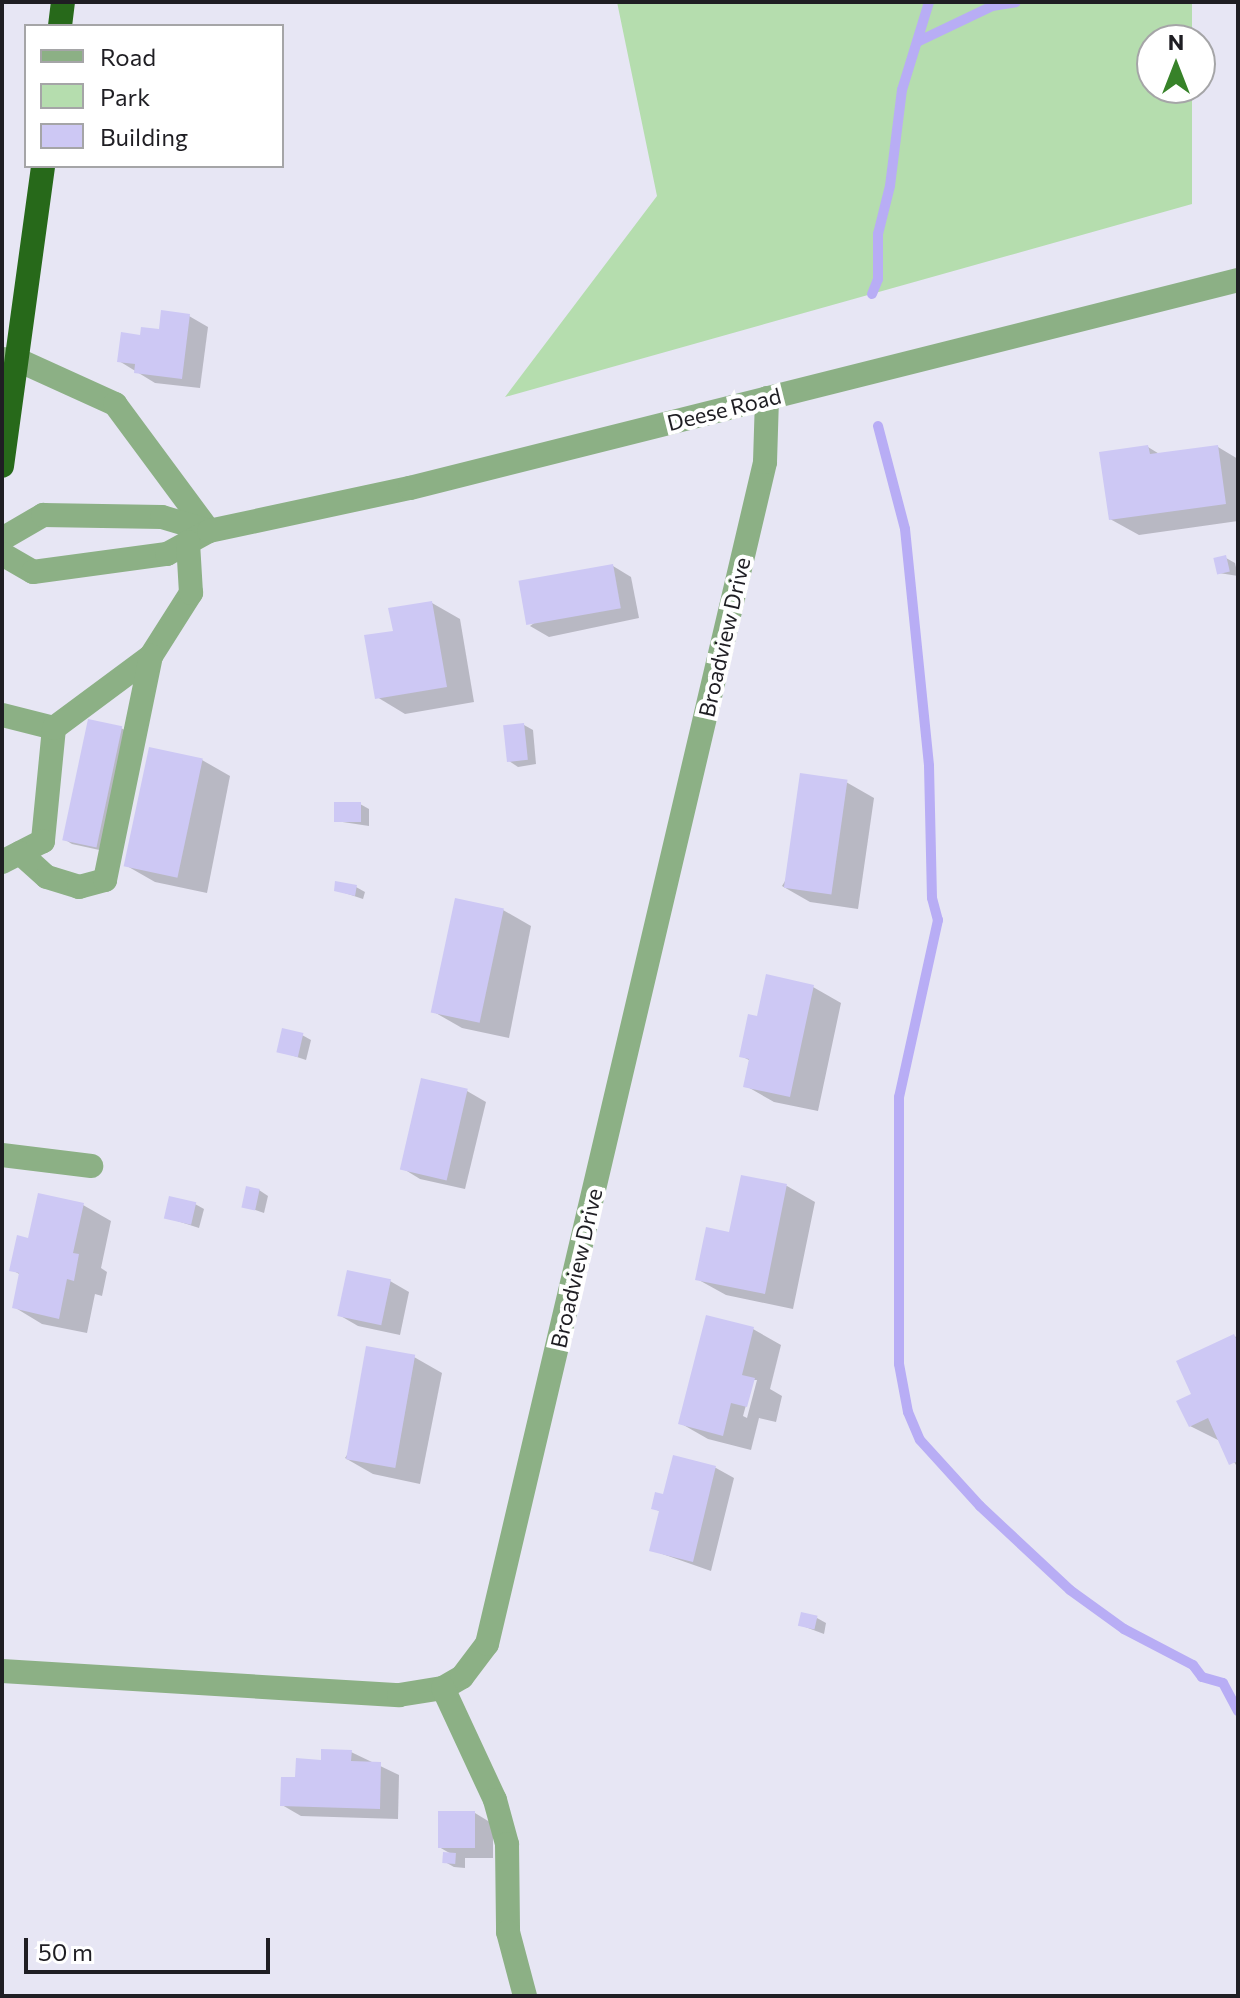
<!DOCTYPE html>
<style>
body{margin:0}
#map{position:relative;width:1240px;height:1998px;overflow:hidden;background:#e7e6f4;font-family:Commissioner,sans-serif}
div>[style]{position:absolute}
.green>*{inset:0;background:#b5ddae}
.shadow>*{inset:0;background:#0003}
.stream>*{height:10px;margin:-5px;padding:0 5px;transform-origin:5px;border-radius:5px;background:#b8adf5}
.building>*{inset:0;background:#cdc8f4;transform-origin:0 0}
.minor>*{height:24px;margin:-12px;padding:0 12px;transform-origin:12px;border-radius:12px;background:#8cb085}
.highway>*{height:24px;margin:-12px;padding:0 12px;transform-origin:12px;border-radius:12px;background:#27691a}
span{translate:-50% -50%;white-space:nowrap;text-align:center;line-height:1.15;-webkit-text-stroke:8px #fff;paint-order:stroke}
.street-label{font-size:22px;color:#1f1e23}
.frame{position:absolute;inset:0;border:4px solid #1f1e23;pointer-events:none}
.legend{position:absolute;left:24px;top:24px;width:260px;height:144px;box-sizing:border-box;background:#fff;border:2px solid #a5a5a7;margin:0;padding:10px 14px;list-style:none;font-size:24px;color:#1f1e23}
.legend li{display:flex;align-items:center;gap:16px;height:40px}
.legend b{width:40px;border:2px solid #a5a5a7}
.north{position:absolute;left:1136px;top:24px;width:80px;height:80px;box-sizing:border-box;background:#fff;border:2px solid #a5a5a7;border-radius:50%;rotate:0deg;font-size:22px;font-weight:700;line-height:32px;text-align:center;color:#1f1e23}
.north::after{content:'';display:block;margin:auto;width:28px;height:36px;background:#378229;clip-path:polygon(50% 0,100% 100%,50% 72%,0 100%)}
.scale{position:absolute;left:24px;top:1938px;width:246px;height:36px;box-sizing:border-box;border:4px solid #1f1e23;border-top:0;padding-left:10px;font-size:24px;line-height:28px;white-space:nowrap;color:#1f1e23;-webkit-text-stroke:6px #fff;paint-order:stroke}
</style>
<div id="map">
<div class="green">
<i style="clip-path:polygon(617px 2px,1192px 2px,1192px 40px,1152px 40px,1152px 88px,1192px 88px,1192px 204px,505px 397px,657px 196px)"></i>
</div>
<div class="shadow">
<i style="clip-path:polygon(189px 316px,208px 327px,200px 388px,155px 383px,119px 361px,141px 337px)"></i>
<i style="clip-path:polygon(1148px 447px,1161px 455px,1218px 447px,1238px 459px,1238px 521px,1139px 535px,1110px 519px)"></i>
<i style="clip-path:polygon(1226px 558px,1235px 563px,1238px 576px,1219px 573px)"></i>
<i style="clip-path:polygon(613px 566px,631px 577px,639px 618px,549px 637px,530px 626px)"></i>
<i style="clip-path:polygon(432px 603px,460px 619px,474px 702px,405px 714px,377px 697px,395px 633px)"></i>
<i style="clip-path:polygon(524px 725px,533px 730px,536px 764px,518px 767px,509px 761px)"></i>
<i style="clip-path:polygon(121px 728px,130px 733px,104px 851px,72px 844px,64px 839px)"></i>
<i style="clip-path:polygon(202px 760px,230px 776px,207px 893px,155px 882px,127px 866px)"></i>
<i style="clip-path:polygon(846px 782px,874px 798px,858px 909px,810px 902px,782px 886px)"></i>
<i style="clip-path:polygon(360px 804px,369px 809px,369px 826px,336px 821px)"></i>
<i style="clip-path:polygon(356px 887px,365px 892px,363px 899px,336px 890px)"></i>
<i style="clip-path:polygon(503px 910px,531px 926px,509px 1038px,462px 1028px,434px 1012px)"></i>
<i style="clip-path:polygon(813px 987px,841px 1003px,818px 1111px,774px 1102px,746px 1086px,751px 1061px,741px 1056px,758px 1018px)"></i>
<i style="clip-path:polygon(302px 1035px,311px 1040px,306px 1060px,279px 1051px)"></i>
<i style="clip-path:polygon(467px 1091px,486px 1102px,465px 1189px,420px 1179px,402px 1168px)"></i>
<i style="clip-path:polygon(743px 1177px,787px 1186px,815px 1202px,793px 1309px,726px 1295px,697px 1279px,731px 1234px)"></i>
<i style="clip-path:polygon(259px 1190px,268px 1196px,264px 1213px,244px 1206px)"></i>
<i style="clip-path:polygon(195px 1204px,204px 1209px,199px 1228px,165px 1217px)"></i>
<i style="clip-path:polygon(83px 1205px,111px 1221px,101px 1268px,107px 1272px,102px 1296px,95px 1294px,87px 1333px,42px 1324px,14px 1307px,21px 1275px,12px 1270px)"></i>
<i style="clip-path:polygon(390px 1281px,409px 1292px,400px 1335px,358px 1326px,339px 1315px)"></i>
<i style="clip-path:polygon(evenodd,753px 1329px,781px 1345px,770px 1389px,782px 1396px,776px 1422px,759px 1418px,751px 1450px,708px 1439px,680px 1423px,753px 1329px,753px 1380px,757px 1380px,747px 1418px,743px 1416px,753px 1380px)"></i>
<i style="clip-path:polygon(1234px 1336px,1238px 1338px,1238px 1468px,1220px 1441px,1190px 1426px,1194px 1395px)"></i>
<i style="clip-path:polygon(414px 1357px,442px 1373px,420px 1484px,373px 1474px,345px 1458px)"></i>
<i style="clip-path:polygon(675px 1458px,716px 1468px,734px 1478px,711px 1571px,651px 1550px,661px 1512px,653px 1508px,665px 1497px)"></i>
<i style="clip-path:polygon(817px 1618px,826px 1623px,824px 1634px,800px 1625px)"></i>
<i style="clip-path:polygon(351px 1752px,399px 1775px,398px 1819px,301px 1816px,282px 1805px,297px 1780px)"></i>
<i style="clip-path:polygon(475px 1813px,493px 1824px,493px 1858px,465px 1858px,465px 1868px,454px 1867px,445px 1862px,453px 1855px,439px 1847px)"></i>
</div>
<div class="stream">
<i style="left:917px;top:42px;width:83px;rotate:-25.6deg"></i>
<i style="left:992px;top:6px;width:24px;rotate:-9deg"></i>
<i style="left:872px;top:294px;width:16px;rotate:-68deg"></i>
<i style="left:878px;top:279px;width:45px;rotate:-90deg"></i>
<i style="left:878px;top:234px;width:49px;rotate:-76deg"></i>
<i style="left:890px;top:186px;width:97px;rotate:-82.9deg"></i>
<i style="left:902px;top:90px;width:92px;rotate:-72.9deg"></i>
<i style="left:878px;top:426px;width:106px;rotate:75.3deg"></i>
<i style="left:905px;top:529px;width:238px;rotate:84.2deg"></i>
<i style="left:929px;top:766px;width:132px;rotate:88.7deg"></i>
<i style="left:932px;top:898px;width:23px;rotate:75deg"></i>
<i style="left:938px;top:920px;width:181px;rotate:102.4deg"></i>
<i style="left:899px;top:1097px;width:267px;rotate:90deg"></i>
<i style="left:899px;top:1364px;width:49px;rotate:79.4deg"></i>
<i style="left:908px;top:1412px;width:30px;rotate:67deg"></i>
<i style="left:920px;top:1440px;width:89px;rotate:47.7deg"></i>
<i style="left:980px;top:1506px;width:123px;rotate:43deg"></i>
<i style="left:1070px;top:1590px;width:67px;rotate:35.8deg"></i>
<i style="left:1124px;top:1629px;width:78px;rotate:27.6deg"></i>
<i style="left:1193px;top:1665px;width:15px;rotate:53deg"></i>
<i style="left:1202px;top:1677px;width:22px;rotate:16deg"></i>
<i style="left:1223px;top:1683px;width:32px;rotate:62deg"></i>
</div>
<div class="building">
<i style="clip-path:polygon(161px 310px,190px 314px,182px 379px,134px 373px,135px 364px,117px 362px,121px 332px,140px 335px,141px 327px,159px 329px)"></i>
<i style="clip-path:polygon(1148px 445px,1150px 454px,1218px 445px,1226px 504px,1109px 520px,1099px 452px)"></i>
<i style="left:1226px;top:555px;width:17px;height:13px;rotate:77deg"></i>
<i style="left:613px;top:564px;width:45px;height:96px;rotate:80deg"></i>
<i style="clip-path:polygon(432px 601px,447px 687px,375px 699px,364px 635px,393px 631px,388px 608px)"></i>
<i style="left:88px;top:719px;width:35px;height:124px;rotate:12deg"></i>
<i style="left:524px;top:723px;width:37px;height:21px;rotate:84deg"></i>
<i style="left:149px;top:747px;width:55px;height:122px;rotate:12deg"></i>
<i style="left:800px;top:773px;width:48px;height:116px;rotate:8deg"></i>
<i style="left:334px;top:802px;width:27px;height:20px"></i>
<i style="clip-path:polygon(335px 881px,357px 885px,355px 896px,334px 891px)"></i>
<i style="left:455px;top:898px;width:50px;height:117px;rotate:12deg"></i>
<i style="clip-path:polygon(766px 974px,814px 985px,790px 1097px,743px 1087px,749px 1059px,739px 1057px,748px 1014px,757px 1016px)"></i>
<i style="left:282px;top:1028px;width:22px;height:25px;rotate:13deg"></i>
<i style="left:421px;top:1078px;width:48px;height:94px;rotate:13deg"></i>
<i style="clip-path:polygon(741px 1175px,787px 1184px,765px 1294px,695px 1280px,706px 1227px,729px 1232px)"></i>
<i style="left:246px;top:1186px;width:14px;height:22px;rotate:12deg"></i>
<i style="clip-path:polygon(38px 1193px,84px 1203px,73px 1253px,79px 1254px,74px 1281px,67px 1279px,59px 1319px,12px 1308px,19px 1273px,9px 1271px,17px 1235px,28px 1238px)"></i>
<i style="left:169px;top:1196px;width:28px;height:23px;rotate:13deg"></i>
<i style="left:347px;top:1270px;width:45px;height:47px;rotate:12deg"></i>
<i style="clip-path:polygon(706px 1315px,754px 1327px,742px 1375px,755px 1378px,747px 1407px,731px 1403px,723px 1436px,678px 1424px)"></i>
<i style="clip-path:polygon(1234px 1334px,1238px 1343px,1238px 1461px,1229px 1465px,1208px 1418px,1189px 1427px,1176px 1401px,1191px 1394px,1176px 1361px)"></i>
<i style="left:366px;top:1346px;width:50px;height:115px;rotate:10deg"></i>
<i style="clip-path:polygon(673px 1455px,716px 1466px,693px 1562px,649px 1551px,659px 1511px,651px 1509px,655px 1492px,663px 1494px)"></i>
<i style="left:801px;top:1612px;width:17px;height:14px;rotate:13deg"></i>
<i style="clip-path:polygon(321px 1749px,352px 1750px,351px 1761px,381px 1762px,380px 1809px,280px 1806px,281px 1777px,295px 1777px,296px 1758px,321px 1760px)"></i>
<i style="left:438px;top:1811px;width:37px;height:37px"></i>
<i style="left:443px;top:1852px;width:13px;height:11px;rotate:4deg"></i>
</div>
<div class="minor">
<i style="left:2px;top:359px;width:16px;rotate:4deg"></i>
<i style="left:18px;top:360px;width:107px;rotate:24.4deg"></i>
<i style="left:115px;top:404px;width:158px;rotate:53.5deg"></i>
<i style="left:2px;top:539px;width:48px;rotate:-30.3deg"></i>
<i style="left:43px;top:515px;width:119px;rotate:1deg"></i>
<i style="left:162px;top:517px;width:49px;rotate:16.6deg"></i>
<i style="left:2px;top:554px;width:36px;rotate:30deg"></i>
<i style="left:33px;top:572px;width:135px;rotate:-7.7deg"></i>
<i style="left:167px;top:554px;width:48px;rotate:-28.7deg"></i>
<i style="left:209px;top:531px;width:206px;rotate:-12.1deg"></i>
<i style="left:410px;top:488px;width:854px;rotate:-14.1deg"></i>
<i style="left:2px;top:715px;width:54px;rotate:14deg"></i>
<i style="left:54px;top:728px;width:114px;rotate:95.6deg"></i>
<i style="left:43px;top:841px;width:46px;rotate:152.9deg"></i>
<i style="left:54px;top:728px;width:121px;rotate:-36.6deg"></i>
<i style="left:151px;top:656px;width:75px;rotate:-57.6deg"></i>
<i style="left:191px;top:593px;width:51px;rotate:-93.4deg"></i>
<i style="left:20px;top:853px;width:36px;rotate:42deg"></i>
<i style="left:47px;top:877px;width:34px;rotate:17deg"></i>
<i style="left:79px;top:887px;width:27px;rotate:-15deg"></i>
<i style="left:105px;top:880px;width:229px;rotate:-78.4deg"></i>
<i style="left:2px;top:1155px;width:90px;rotate:7deg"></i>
<i style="left:2px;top:1671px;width:398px;rotate:3.5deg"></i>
<i style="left:399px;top:1695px;width:45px;rotate:-9deg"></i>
<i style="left:443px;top:1688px;width:22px;rotate:-30deg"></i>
<i style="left:462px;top:1677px;width:41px;rotate:-52.9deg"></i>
<i style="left:487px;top:1644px;width:1214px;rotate:-76.76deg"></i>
<i style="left:765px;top:462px;width:64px;rotate:-88.2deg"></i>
<i style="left:443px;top:1688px;width:123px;rotate:65.1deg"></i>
<i style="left:495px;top:1800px;width:46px;rotate:74.7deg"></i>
<i style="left:507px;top:1844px;width:88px;rotate:89.3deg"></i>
<i style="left:508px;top:1932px;width:66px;rotate:75.1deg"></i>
</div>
<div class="highway">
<i style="left:60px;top:26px;width:24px;rotate:-83deg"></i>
<i style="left:2px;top:466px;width:303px;rotate:-82.2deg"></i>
</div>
<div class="street-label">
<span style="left:724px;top:409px;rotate:-14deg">Deese Road</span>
<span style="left:724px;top:637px;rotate:-77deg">Broadview Drive</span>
<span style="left:576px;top:1268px;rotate:-77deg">Broadview Drive</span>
</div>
<div class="frame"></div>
<ul class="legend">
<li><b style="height:10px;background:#8cb085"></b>Road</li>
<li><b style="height:22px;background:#b5ddae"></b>Park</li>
<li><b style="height:22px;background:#cdc8f4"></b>Building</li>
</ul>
<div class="north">N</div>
<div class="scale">50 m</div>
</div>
